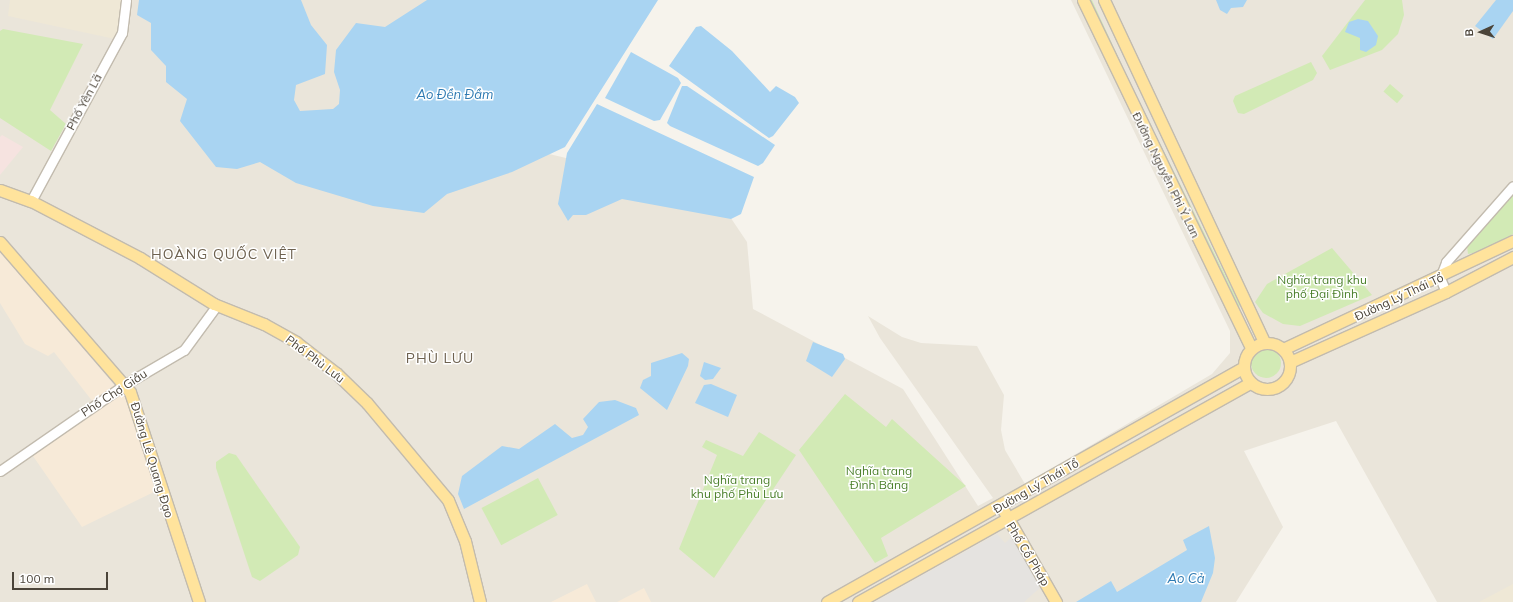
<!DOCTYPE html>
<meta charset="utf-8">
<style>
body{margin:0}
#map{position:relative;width:1513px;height:602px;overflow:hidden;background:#f6f3ec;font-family:Mulish,sans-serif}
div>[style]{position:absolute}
.residential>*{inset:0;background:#eae5da}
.commercial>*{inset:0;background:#f7ead8}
.education>*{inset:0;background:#efe8d6}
.medical>*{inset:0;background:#f6e3e0}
.green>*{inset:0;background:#d2eab5;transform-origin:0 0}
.round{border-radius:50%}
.parking>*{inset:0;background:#e5e3e0}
.water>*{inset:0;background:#a9d4f2}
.roads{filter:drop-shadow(1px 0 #c2bbae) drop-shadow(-1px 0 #c2bbae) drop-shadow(0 1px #c2bbae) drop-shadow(0 -1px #c2bbae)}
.minor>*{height:9px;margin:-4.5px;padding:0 4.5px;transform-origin:4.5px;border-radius:4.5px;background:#fff}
.major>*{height:11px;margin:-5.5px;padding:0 5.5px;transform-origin:5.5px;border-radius:5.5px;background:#ffe39c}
.major>.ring{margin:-5.5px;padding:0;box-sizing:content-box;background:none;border:11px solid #ffe39c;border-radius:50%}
span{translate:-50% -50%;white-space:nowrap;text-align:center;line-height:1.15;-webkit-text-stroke:3px #fff;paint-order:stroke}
.street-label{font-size:12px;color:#4b4439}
.park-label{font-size:12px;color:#4a7f2a}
.water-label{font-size:13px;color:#2e7ab2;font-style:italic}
.quarter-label{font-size:14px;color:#6e6250;letter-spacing:1px}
.north{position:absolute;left:1461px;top:12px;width:40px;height:40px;-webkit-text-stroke:3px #fff;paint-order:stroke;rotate:267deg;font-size:11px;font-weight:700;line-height:16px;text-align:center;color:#4b4439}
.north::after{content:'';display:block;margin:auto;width:14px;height:18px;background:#4b4439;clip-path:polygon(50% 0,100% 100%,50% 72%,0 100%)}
.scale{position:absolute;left:12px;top:572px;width:96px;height:18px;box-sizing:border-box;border:2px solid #4b4439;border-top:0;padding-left:5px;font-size:12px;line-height:14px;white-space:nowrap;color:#4b4439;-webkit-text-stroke:3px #fff;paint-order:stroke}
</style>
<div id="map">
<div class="residential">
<i style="clip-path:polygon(0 0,490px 0,511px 145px,714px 193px,747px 242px,753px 309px,903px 389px,978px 506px,993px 498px,880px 338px,868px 316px,902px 337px,921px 343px,977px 346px,1004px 395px,1001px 430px,1005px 450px,1025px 484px,1212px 374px,1230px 353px,1230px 331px,1071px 0,1513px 0,1513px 602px,1437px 602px,1336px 421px,1244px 451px,1283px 527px,1236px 602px,0 602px)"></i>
</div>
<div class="commercial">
<i style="clip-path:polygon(0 252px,50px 310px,116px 387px,93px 402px,54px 352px,48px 356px,25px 344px,0 303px)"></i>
<i style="clip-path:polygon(123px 390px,136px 415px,156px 491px,82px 527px,33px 456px)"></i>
<i style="clip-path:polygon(587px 584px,596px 602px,551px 602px)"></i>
<i style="clip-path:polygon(644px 588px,651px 602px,617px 602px)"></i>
</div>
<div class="education">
<i style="clip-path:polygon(10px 0,125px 0,121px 34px,115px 39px,8px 16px)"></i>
<i style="clip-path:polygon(1513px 584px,1513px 602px,1479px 602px)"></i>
</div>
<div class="medical">
<i style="clip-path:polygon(2px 135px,23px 147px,0 175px,0 137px)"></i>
</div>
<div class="green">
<i style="clip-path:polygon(1089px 0,1092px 0,1120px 61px,1119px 61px)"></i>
<i style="clip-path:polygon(1365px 0,1402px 0,1404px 15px,1398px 34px,1382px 50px,1330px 70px,1322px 56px)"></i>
<i style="clip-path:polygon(3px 29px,83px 44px,50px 110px,66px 124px,51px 151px,0 118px,0 31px)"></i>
<i style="clip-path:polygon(1311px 62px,1317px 73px,1313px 80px,1244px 114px,1238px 113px,1233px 101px,1235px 96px)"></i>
<i style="left:1390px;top:84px;width:18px;height:10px;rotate:41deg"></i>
<i style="clip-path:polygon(1136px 95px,1240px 305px,1239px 308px,1237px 308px)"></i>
<i style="clip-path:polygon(1513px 193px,1513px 234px,1483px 251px,1468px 254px,1467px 246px)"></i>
<i style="clip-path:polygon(1332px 248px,1372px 295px,1300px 326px,1283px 324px,1263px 313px,1255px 302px,1267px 284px)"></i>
<i class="round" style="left:1251px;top:348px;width:30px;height:30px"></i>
<i style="clip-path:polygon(845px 394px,886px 427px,892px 419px,966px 486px,881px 538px,888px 556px,875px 563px,799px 450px)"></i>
<i style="clip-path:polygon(759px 432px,796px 455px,714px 578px,679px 549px,717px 455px,702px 447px,706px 440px,743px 456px)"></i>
<i style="clip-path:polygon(229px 453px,236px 455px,300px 547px,298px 555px,260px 581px,252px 577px,216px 468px,216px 462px)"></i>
<i style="left:538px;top:478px;width:42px;height:64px;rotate:62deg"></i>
</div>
<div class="parking">
<i style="clip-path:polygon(997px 534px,1005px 543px,1012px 537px,1043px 585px,1024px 602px,875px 602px)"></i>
</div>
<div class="water">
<i style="clip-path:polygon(139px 0,301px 0,311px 25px,327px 45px,325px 74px,296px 85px,294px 100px,300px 111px,333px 109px,339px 104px,340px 90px,334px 72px,336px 50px,356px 23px,385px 27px,427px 0,658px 0,565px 147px,512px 172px,447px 194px,424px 213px,373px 206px,296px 183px,260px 162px,237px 169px,216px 167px,180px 121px,187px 99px,166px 82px,166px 66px,151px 50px,151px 23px,137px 15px)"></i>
<i style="clip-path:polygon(1216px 0,1247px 0,1243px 7px,1231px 8px,1227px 14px,1220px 10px)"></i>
<i style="clip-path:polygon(1496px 0,1513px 0,1513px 11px,1493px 39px,1475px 26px)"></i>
<i style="clip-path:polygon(1358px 19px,1368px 21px,1378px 36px,1376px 45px,1366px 52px,1360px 50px,1360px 38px,1345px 32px,1349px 22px)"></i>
<i style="clip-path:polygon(701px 26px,732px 51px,770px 92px,776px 86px,795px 97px,799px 103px,773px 136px,769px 138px,669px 66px,696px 27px)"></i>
<i style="clip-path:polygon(631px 52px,678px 78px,681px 83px,660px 120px,654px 121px,605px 98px)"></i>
<i style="clip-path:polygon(682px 86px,687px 86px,775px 145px,763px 163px,758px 166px,670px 126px,667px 123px)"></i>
<i style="clip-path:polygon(597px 104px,754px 177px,741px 214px,731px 219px,622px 199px,586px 215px,573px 215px,568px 221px,558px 204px,567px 153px)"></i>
<i style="clip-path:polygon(813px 342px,843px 354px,845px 359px,832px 377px,806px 361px)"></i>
<i style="clip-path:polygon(682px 353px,689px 359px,688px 366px,667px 410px,640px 388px,643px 380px,651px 376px,651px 363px)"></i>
<i style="clip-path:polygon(704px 362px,721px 368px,713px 379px,705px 380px,700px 376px)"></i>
<i style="clip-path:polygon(711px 384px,737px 395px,728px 417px,695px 403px,704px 385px)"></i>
<i style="clip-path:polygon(615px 400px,636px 408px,639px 415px,464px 509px,458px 494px,462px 476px,502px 446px,519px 449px,555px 424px,572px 438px,583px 435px,588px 427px,583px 419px,599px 402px)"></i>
<i style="clip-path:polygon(1209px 526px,1215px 558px,1213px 573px,1201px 602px,1076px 602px,1111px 581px,1117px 592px,1187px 550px,1183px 540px)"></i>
</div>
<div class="roads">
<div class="minor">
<i style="left:31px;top:201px;width:191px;rotate:-61.6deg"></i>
<i style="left:122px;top:33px;width:33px;rotate:-83deg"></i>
<i style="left:1446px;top:292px;width:15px;rotate:-113deg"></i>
<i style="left:1440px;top:278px;width:17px;rotate:-69deg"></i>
<i style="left:1446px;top:262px;width:101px;rotate:-48.6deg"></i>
<i style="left:0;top:471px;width:151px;rotate:-34.7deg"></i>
<i style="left:124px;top:385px;width:69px;rotate:-30.3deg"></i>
<i style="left:184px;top:350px;width:56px;rotate:-53.7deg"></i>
</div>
<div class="major">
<i style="left:1083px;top:0;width:386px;rotate:64.2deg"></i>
<i style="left:1104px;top:0;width:378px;rotate:64.9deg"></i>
<i style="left:0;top:190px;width:33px;rotate:20deg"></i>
<i style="left:31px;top:201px;width:123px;rotate:27.6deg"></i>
<i style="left:140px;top:258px;width:87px;rotate:31.9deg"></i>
<i style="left:214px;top:304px;width:54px;rotate:21.8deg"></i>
<i style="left:264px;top:324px;width:37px;rotate:29deg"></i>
<i style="left:296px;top:342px;width:51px;rotate:37.8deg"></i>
<i style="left:336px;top:373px;width:43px;rotate:44.1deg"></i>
<i style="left:367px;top:403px;width:126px;rotate:50.1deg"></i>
<i style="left:448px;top:500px;width:44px;rotate:67.5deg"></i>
<i style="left:465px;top:541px;width:63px;rotate:76.2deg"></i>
<i style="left:0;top:242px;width:198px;rotate:49.1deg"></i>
<i style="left:130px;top:392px;width:221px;rotate:71.8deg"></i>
<i class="ring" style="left:1244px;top:343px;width:35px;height:35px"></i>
<i style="left:1283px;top:349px;width:254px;rotate:-25.2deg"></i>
<i style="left:1290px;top:362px;width:171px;rotate:-24.2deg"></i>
<i style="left:1446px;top:292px;width:76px;rotate:-27.6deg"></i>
<i style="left:1001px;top:506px;width:111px;rotate:60.2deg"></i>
<i style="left:827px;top:602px;width:477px;rotate:-29.4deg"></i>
<i style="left:858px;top:602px;width:449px;rotate:-29.2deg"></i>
</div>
</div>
<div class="street-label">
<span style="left:84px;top:102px;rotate:-62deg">Phố Yên Lã</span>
<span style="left:1166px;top:175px;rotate:64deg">Đường Nguyên Phi Ỷ Lan</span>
<span style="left:1399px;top:297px;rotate:-25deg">Đường Lý Thái Tổ</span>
<span style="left:315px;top:359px;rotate:37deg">Phố Phù Lưu</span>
<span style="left:114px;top:393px;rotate:-33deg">Phố Chợ Giầu</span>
<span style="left:152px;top:460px;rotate:73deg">Đường Lê Quang Đạo</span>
<span style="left:1036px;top:486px;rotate:-30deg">Đường Lý Thái Tổ</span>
<span style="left:1028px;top:554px;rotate:59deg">Phố Cổ Pháp</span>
</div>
<div class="park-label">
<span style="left:1322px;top:287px">Nghĩa trang khu<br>phố Đại Đình</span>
<span style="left:879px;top:478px">Nghĩa trang<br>Đình Bảng</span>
<span style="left:737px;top:487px">Nghĩa trang<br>khu phố Phù Lưu</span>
</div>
<div class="water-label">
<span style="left:455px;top:94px">Ao Đền Đầm</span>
<span style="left:1186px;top:578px">Ao Cả</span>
</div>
<div class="quarter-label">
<span style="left:224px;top:254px">HOÀNG QUỐC VIỆT</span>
<span style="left:440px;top:358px">PHÙ LƯU</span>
</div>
<div class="north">B</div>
<div class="scale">100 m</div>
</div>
